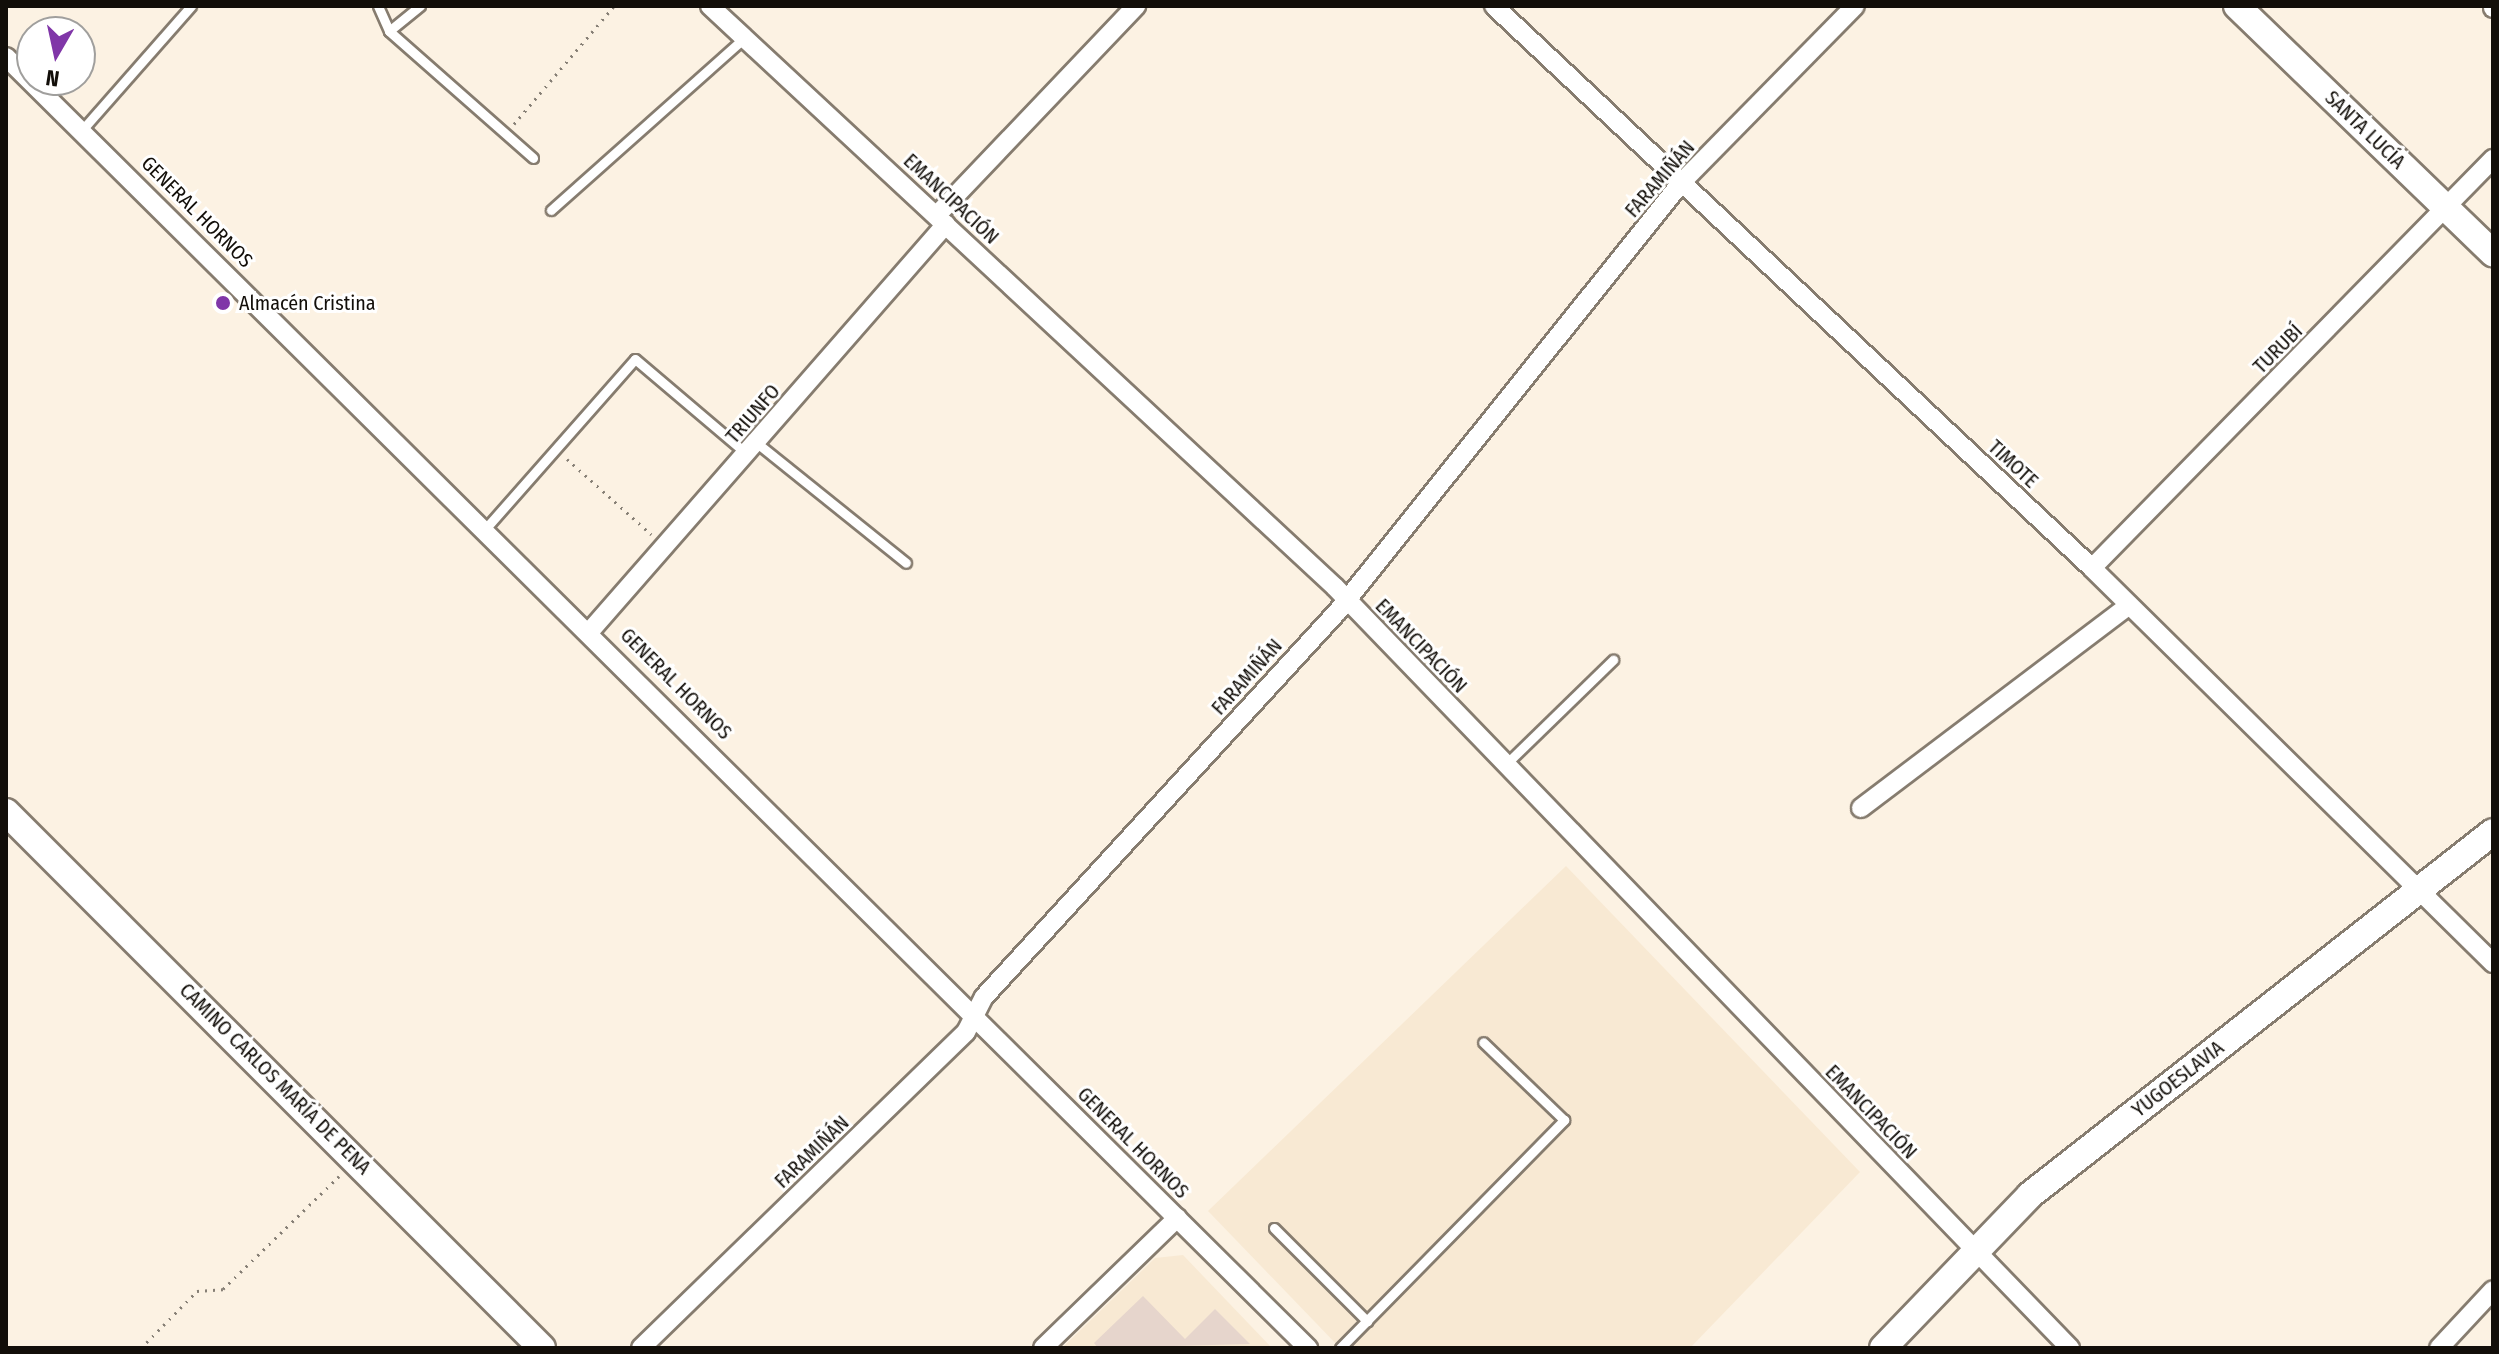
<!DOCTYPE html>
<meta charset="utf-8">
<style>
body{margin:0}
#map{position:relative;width:2499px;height:1354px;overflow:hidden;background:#fcf2e3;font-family:"Fira Sans Condensed",sans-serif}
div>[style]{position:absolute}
.built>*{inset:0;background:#f8e9d3}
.building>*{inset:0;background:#e6d5cc}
.path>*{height:3px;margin-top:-1.5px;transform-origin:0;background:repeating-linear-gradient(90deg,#867f75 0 2px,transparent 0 8px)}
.roads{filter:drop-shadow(2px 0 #867c6f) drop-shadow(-2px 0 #867c6f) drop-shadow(0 2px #867c6f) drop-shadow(0 -2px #867c6f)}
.lane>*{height:9px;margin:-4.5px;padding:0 4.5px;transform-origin:4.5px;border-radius:4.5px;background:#fff}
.street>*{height:18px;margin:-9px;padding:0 9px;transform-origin:9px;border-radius:9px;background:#fff}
.secondary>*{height:26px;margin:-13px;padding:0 13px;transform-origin:13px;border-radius:13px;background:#fff}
.dots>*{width:22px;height:22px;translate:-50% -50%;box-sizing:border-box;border:4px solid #fff;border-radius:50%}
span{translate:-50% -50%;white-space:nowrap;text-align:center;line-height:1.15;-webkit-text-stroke:6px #fff;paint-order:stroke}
.street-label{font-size:20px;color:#120e09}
.poi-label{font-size:20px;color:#120e09}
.left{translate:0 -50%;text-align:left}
.frame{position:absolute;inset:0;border:8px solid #120e09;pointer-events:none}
.north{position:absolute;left:16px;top:16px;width:80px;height:80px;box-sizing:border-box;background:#fff;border:2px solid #a09f9d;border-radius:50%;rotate:189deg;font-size:22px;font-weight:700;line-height:32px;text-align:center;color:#120e09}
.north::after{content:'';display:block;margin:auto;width:28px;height:36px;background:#8036a8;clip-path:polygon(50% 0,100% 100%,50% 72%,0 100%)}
</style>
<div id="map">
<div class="built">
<i style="clip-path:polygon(1566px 866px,1860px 1172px,1690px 1348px,1340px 1348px,1208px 1211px)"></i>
<i style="clip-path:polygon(1183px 1255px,1272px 1348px,1062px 1348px,1155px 1258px)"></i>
</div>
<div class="building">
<i style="clip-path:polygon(1143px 1296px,1185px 1339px,1215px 1309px,1250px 1344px,1098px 1348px,1094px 1343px)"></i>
</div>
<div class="path">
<i style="left:514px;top:124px;width:155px;rotate:-49.7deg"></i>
<i style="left:567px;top:459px;width:113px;rotate:41.8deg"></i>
<i style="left:141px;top:1348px;width:80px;rotate:-45.5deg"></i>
<i style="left:197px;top:1291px;width:26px;rotate:-4deg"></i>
<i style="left:223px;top:1289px;width:162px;rotate:-44.2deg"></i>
</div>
<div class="roads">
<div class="lane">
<i style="left:378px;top:6px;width:27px;rotate:66deg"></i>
<i style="left:389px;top:31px;width:192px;rotate:41.4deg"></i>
<i style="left:389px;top:31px;width:40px;rotate:-39deg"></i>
<i style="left:82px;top:130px;width:165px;rotate:-48.7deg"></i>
<i style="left:551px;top:210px;width:257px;rotate:-41.7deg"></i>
<i style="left:757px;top:443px;width:191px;rotate:38.8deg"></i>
<i style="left:486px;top:528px;width:225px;rotate:-48.6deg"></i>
<i style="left:635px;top:359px;width:147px;rotate:40.3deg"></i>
<i style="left:1505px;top:765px;width:151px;rotate:-44.2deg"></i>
<i style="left:1274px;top:1228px;width:132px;rotate:45deg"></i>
<i style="left:1340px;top:1348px;width:320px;rotate:-45.5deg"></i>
<i style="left:1564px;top:1120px;width:112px;rotate:-136.1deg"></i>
</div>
<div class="street">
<i style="left:710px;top:6px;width:853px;rotate:42.91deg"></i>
<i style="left:1335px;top:587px;width:1058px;rotate:46deg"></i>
<i style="left:1494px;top:6px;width:821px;rotate:43.22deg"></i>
<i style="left:2092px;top:568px;width:563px;rotate:44.57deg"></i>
<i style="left:2493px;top:6px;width:2px;rotate:90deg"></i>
<i style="left:6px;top:57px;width:1834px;rotate:44.76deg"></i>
<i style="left:937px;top:215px;width:289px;rotate:-46.4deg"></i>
<i style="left:2092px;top:568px;width:573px;rotate:-45.57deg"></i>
<i style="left:591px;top:630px;width:539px;rotate:-48.83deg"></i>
<i style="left:1861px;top:808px;width:336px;rotate:-37.1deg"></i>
<i style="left:641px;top:1348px;width:453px;rotate:-44.2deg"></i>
<i style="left:966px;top:1032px;width:39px;rotate:-63deg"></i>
<i style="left:984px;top:997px;width:524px;rotate:-47.48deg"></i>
<i style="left:1338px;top:611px;width:548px;rotate:-51.29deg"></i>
<i style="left:1681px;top:183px;width:248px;rotate:-45.5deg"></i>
<i style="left:1043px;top:1348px;width:187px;rotate:-44.1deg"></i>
<i style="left:2439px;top:1348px;width:79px;rotate:-47deg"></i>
</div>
<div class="secondary">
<i style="left:2237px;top:6px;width:356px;rotate:44deg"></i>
<i style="left:6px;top:812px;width:758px;rotate:45deg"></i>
<i style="left:1883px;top:1348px;width:212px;rotate:-46.1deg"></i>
<i style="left:2030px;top:1195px;width:588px;rotate:-38.1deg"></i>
</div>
</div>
<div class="dots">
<i style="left:223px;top:303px;background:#8036a8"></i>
</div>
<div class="street-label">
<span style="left:2365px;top:130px;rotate:44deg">SANTA LUCÍA</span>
<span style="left:1660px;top:179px;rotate:-49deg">FARAMIÑÁN</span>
<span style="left:951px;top:199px;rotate:43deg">EMANCIPACIÓN</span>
<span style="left:197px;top:212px;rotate:45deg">GENERAL HORNOS</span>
<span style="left:2278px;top:349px;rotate:-45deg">TURUBÍ</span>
<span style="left:753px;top:414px;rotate:-49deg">TRIUNFO</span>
<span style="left:2013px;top:464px;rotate:43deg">TIMOTE</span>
<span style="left:1421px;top:646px;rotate:46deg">EMANCIPACIÓN</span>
<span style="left:1247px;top:677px;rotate:-48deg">FARAMIÑÁN</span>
<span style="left:676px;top:684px;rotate:45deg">GENERAL HORNOS</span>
<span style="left:275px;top:1079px;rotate:45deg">CAMINO CARLOS MARÍA DE PENA</span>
<span style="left:2178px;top:1079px;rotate:-38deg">YUGOESLAVIA</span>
<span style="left:1871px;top:1112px;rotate:46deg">EMANCIPACIÓN</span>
<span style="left:1133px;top:1143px;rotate:45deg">GENERAL HORNOS</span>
<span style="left:812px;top:1152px;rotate:-44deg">FARAMIÑÁN</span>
</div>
<div class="poi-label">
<span class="left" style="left:239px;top:303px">Almacén Cristina</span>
</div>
<div class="frame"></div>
<div class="north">N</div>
</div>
